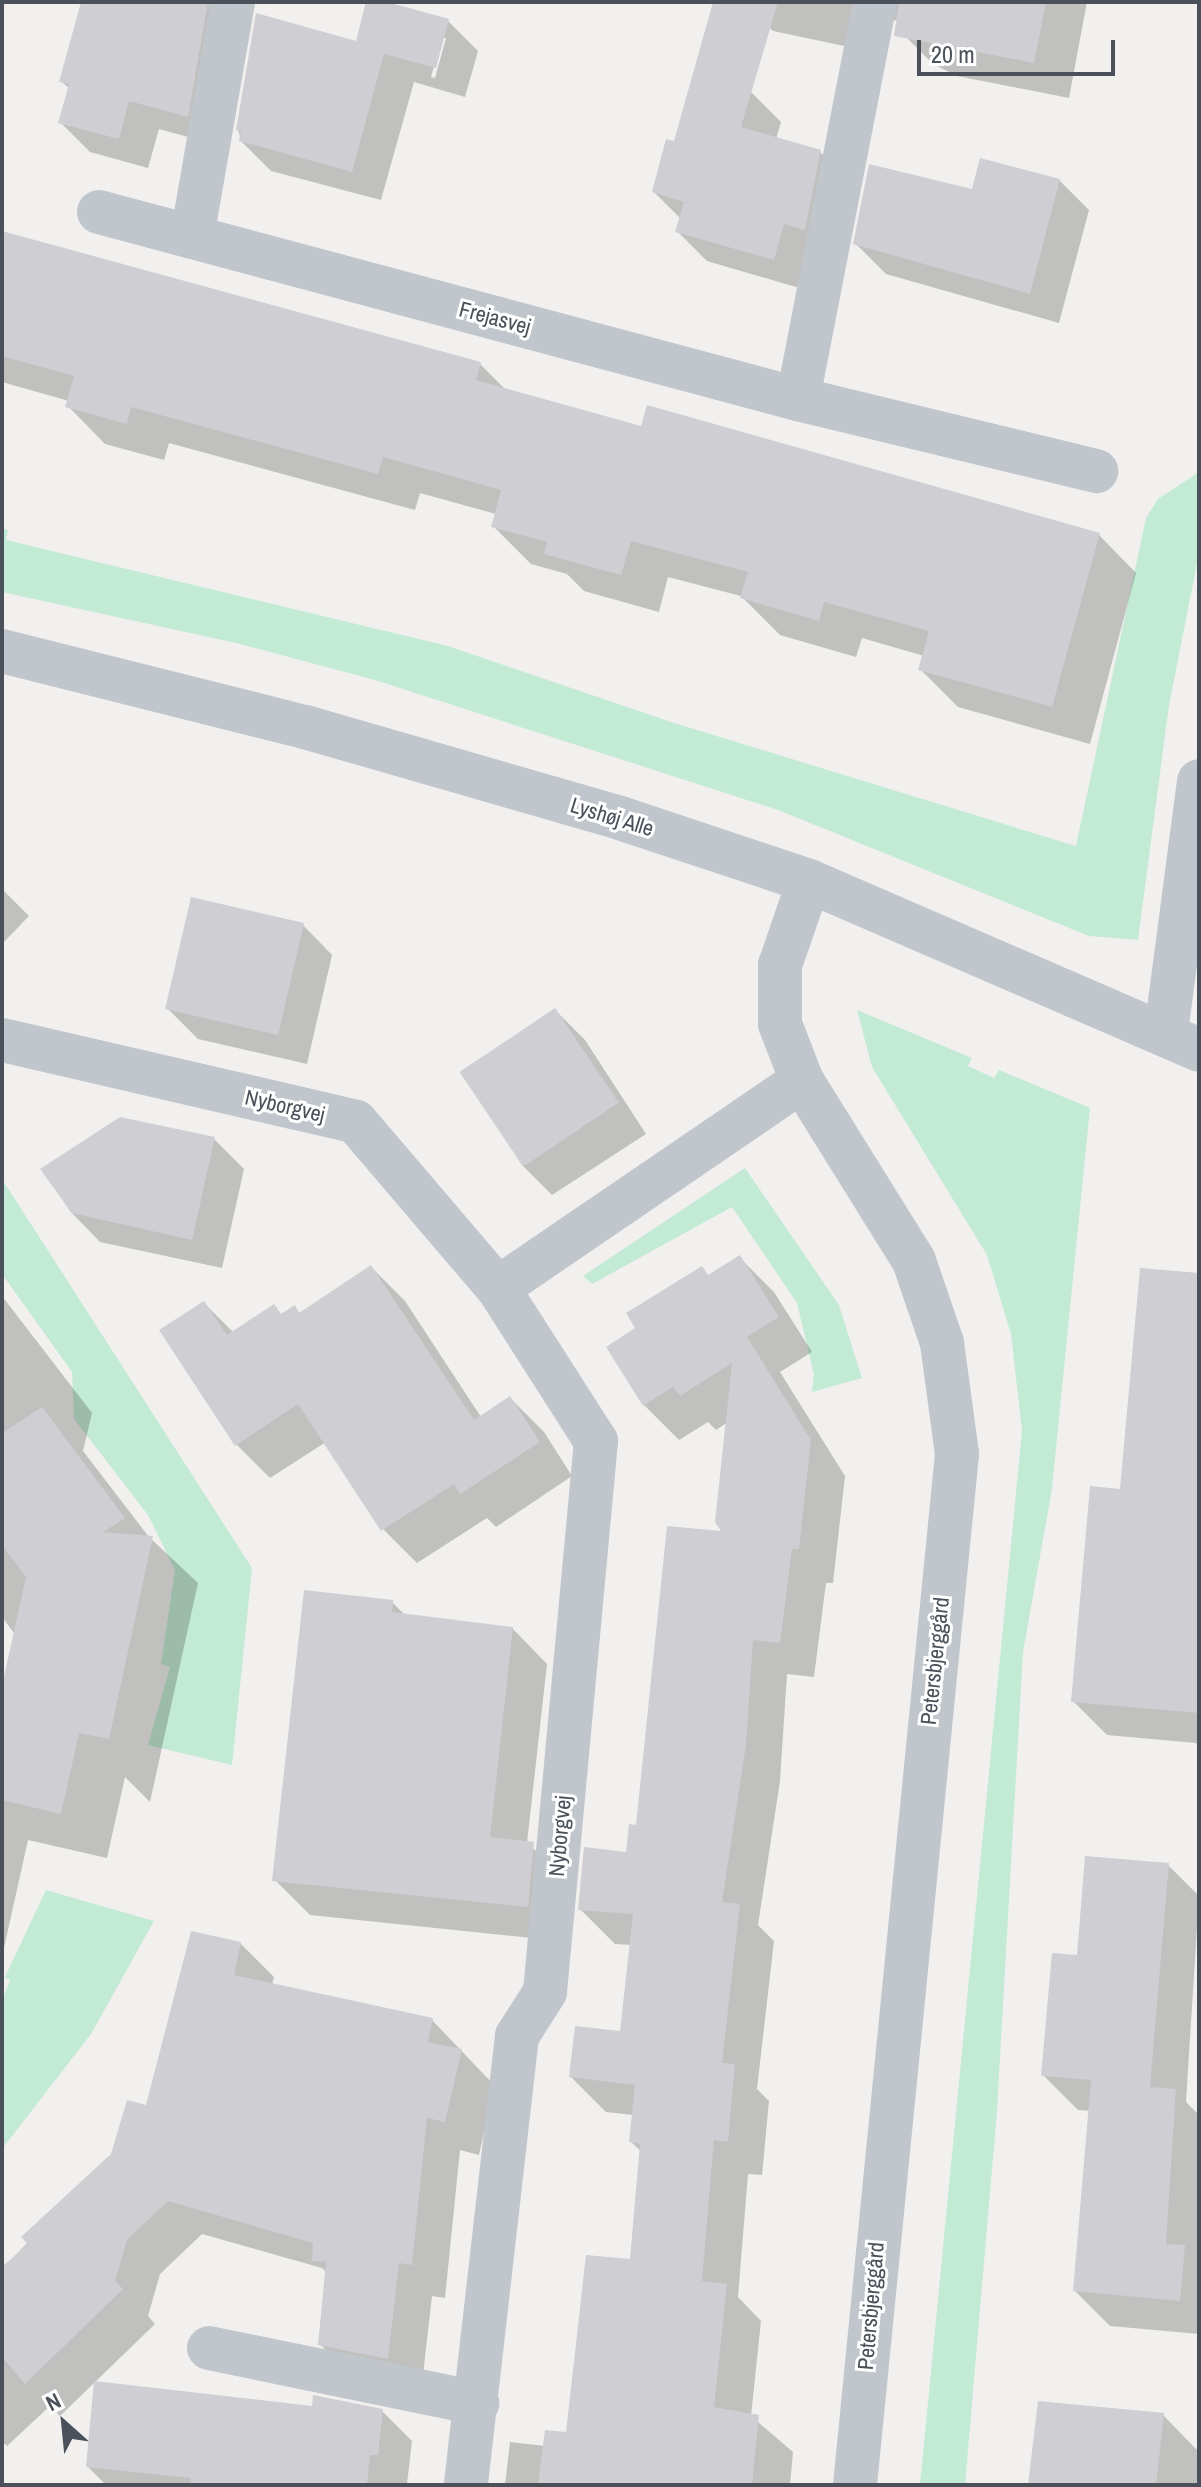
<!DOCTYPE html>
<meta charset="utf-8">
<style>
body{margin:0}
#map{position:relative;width:1201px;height:2487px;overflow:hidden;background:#f1f0ef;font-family:"Archivo Narrow",sans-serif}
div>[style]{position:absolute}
.green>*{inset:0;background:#c3ead4}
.shadow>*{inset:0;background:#0003}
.building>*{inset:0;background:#ceced3;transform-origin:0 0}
.minor>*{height:44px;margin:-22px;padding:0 22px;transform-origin:22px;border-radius:22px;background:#c0c6cc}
span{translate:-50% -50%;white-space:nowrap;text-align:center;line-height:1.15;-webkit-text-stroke:6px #fff;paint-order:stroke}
.street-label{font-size:22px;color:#4a515a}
.frame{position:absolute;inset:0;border:4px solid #4a515a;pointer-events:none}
.north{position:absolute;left:24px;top:2383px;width:80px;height:80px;-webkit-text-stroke:6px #fff;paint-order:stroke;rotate:333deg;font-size:22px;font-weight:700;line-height:32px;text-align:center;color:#4a515a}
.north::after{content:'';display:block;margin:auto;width:28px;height:36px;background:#4a515a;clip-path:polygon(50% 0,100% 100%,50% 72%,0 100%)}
.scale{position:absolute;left:917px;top:40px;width:198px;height:36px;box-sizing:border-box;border:4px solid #4a515a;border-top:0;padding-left:10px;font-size:24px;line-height:28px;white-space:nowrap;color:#4a515a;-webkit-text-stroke:6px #fff;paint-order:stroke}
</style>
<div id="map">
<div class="green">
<i style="clip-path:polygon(1199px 472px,1199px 553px,1169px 705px,1138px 940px,1089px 936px,778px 810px,375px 680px,236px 643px,2px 592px,2px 528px,8px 530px,6px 540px,448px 646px,671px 722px,1076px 846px,1146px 518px,1158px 499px)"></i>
<i style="clip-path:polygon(857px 1010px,972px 1058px,968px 1066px,994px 1078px,999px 1070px,1090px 1108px,1052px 1489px,1023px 1652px,997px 2111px,965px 2485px,920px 2485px,1022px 1431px,1011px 1334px,987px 1255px,872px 1067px)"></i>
<i style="clip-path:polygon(745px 1168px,839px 1305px,862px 1378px,812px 1392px,814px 1375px,797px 1303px,732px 1207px,592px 1284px,583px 1276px)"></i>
<i style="clip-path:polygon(2px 1179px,252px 1568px,232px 1765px,148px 1745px,170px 1667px,161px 1664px,175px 1570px,148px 1515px,74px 1419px,72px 1372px,2px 1274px)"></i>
<i style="clip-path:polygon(46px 1890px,154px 1921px,91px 2034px,2px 2149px,2px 2001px,10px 1980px,5px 1977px)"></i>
</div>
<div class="shadow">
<i style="clip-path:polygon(83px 2px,207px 2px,237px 32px,217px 145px,159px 129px,148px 168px,90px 152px,61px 123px,70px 89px,61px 81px)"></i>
<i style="clip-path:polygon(evenodd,368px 2px,448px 21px,478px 51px,465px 97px,414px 82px,381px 200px,271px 171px,241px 141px,238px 129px,358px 44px,368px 2px,442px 38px,446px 38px,435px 78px,431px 77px,442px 38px)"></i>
<i style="clip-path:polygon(744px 2px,1087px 2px,1069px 98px,957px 76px,933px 64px,897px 28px,898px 19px,891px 22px,882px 54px,773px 31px)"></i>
<i style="clip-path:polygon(751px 92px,781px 122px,776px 139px,820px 152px,850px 182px,803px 289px,707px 261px,678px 232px,681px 219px,654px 192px,676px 144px)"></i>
<i style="clip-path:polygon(1059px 180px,1089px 210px,1059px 323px,886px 274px,856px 244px,973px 191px)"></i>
<i style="clip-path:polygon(2px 233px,480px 364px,507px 391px,643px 429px,1099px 535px,1136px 573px,1090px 744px,958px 707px,921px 670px,924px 656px,862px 638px,856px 657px,780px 635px,741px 596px,668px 577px,659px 612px,584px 591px,567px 574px,531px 564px,493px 526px,496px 514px,420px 493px,415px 510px,169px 443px,164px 460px,105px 444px,68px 406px,69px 401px,2px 382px)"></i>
<i style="clip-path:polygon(2px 889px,29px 916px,2px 944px)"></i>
<i style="clip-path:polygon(303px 925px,332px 955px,307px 1064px,198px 1039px,168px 1009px)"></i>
<i style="clip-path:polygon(555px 1010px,585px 1040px,646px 1134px,552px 1195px,522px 1165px,461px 1071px)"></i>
<i style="clip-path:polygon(118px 1120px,214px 1139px,244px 1169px,222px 1268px,100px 1242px,70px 1211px,43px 1169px)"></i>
<i style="clip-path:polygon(740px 1258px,774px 1292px,812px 1352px,780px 1372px,845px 1476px,833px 1583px,826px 1583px,814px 1677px,787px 1674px,780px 1781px,758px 1925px,774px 1941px,757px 2089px,769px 2101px,762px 2175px,748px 2174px,738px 2297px,761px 2321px,751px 2416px,793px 2452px,790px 2485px,505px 2485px,510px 2442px,545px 2446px,568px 2435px,631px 2262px,642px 2152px,631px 2142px,634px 2115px,606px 2112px,571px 2077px,622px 2034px,632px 1945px,615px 1944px,580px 1909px,627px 1854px,638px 1828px,725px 1533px,728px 1422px,716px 1430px,708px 1422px,679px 1440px,644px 1405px,638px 1329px,702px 1269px,710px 1277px)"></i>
<i style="clip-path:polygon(371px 1267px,405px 1301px,481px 1417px,510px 1398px,544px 1432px,572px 1476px,496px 1527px,487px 1518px,417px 1563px,383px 1529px,326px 1442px,270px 1478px,236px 1444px,204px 1303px,234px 1333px,274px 1307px,283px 1316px,294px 1308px,301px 1314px)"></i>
<i style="clip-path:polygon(1199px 1275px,1199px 1749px,1196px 1743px,1107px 1735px,1073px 1701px,1122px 1491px)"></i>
<i style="clip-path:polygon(2px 1296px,92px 1413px,83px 1451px,149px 1537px,198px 1583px,150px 1802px,125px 1777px,107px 1858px,28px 1840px,2px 1957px,2px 1684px,63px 1699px,2px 1617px)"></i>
<i style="clip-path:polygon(392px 1602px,406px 1616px,513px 1629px,547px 1664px,527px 1843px,568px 1879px,562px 1941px,310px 1915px,275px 1880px)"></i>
<i style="clip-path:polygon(1168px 1865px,1199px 1896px,1186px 2102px,1199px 2115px,1199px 2334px,1110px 2326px,1075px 2291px,1091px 2111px,1078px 2110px,1043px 2075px,1079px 1957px)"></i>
<i style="clip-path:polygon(240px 1943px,274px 1977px,272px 1985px,432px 2020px,494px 2085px,479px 2155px,460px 2150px,445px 2298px,432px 2296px,421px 2392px,354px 2378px,320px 2344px,327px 2273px,322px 2268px,202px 2234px,160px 2274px,148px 2316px,155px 2324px,60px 2416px,50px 2406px,7px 2446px,2px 2441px,2px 2269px,113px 2155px,147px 2108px)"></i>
<i style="clip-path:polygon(314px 2409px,382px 2411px,412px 2441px,407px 2484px,106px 2485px,88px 2467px)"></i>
<i style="clip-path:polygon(1163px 2415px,1199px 2452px,1197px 2485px,1031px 2485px)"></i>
</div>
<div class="building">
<i style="clip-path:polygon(81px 2px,208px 2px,188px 117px,129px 101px,119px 139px,58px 123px,69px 84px,59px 82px)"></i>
<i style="clip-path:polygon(366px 2px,387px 2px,449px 19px,436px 68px,384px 54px,352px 172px,239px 141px,241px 131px,236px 130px,256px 13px,356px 41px)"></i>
<i style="clip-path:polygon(713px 2px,778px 2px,741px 127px,821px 150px,805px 230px,784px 224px,774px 260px,675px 232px,684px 202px,652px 192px,666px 139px,674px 141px)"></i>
<i style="clip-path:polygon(899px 2px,1046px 2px,1034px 63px,894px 36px)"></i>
<i style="clip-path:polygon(980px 158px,1060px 179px,1030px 294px,853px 244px,869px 164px,972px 189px)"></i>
<i style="clip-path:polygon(2px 231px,481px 362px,476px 380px,641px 426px,647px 405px,1100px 533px,1052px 707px,918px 670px,929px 631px,824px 602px,819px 621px,740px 598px,748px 572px,631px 541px,621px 575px,544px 554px,547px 542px,491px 527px,501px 490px,383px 457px,378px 474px,131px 407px,127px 424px,65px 407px,74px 376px,2px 356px)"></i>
<i style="left:191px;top:897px;width:116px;height:115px;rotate:13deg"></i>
<i style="left:555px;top:1008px;width:114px;height:115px;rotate:56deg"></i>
<i style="clip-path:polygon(120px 1117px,215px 1137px,192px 1240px,72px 1213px,40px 1169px)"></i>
<i style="clip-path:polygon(740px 1255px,779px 1317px,747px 1337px,811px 1440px,799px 1549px,792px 1549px,780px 1643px,753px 1640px,746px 1745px,722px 1902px,740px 1904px,722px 2063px,735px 2064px,728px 2142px,714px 2140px,702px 2281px,727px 2284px,714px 2407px,759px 2415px,752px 2485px,538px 2485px,545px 2430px,566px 2432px,586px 2255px,630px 2259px,640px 2144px,629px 2142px,635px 2085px,569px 2077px,575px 2026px,620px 2031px,633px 1914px,578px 1910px,584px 1847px,626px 1852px,629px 1824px,636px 1825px,667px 1526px,721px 1531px,715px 1522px,732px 1363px,680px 1396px,673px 1387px,643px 1406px,606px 1347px,635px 1328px,626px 1313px,702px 1266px,708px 1275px)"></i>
<i style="clip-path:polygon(371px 1265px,474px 1420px,510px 1396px,540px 1442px,460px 1494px,454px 1484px,381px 1531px,298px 1404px,235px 1446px,159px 1330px,204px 1301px,227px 1335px,274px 1304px,281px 1314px,295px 1305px,299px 1313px)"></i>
<i style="clip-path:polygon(1140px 1268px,1199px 1273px,1199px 1713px,1071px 1702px,1090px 1486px,1120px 1489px)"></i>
<i style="clip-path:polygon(42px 1407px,125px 1518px,103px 1532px,153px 1536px,109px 1739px,79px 1733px,61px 1814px,2px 1800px,2px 1686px,26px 1577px,2px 1545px,2px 1433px)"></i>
<i style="clip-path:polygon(304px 1590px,393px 1600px,392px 1612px,513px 1627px,490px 1837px,534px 1842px,528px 1907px,272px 1881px)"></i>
<i style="clip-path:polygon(1085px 1856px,1169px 1863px,1150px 2087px,1176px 2089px,1166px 2244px,1185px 2245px,1180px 2301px,1073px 2291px,1091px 2080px,1041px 2076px,1052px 1953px,1077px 1955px)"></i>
<i style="clip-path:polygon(191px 1931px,241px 1942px,234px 1975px,433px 2018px,428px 2042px,462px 2049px,445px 2122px,427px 2118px,412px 2265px,399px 2263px,388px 2359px,318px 2345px,326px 2262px,312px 2261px,313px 2243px,168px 2201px,127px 2240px,115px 2281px,123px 2289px,25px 2384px,2px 2357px,2px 2267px,28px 2244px,21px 2237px,111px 2154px,127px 2100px,146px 2105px)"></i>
<i style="clip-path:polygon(94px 2381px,312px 2406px,313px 2395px,383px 2409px,378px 2455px,370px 2455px,367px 2485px,190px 2485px,191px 2478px,86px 2467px)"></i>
<i style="clip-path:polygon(1038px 2401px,1164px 2413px,1156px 2485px,1028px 2485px)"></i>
</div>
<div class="minor">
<i style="left:875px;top:2px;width:404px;rotate:101deg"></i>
<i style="left:798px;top:399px;width:307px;rotate:13.6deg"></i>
<i style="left:99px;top:212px;width:724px;rotate:14.98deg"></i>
<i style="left:192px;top:237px;width:239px;rotate:-80.1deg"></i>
<i style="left:2px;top:651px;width:312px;rotate:14.1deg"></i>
<i style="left:305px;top:727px;width:328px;rotate:16.1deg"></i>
<i style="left:620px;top:818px;width:199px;rotate:18.4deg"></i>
<i style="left:809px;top:881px;width:425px;rotate:23.4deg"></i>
<i style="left:809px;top:881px;width:89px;rotate:109deg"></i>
<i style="left:780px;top:965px;width:59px;rotate:90deg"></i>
<i style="left:780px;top:1024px;width:61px;rotate:68.9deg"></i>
<i style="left:802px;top:1081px;width:212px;rotate:58.1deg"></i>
<i style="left:914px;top:1261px;width:87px;rotate:71.1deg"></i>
<i style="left:942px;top:1343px;width:112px;rotate:82.3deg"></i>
<i style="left:957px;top:1454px;width:1036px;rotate:95.65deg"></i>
<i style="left:1166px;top:1032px;width:253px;rotate:-82.5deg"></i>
<i style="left:2px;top:1040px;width:363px;rotate:13deg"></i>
<i style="left:356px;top:1122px;width:218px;rotate:49.5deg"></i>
<i style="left:498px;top:1288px;width:182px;rotate:57.4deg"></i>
<i style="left:596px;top:1441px;width:553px;rotate:95.29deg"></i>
<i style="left:545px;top:1992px;width:52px;rotate:122.5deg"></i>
<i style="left:517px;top:2036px;width:452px;rotate:96.5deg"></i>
<i style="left:498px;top:1288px;width:368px;rotate:-34.3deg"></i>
<i style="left:209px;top:2348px;width:274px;rotate:11.6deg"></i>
</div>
<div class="street-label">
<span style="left:495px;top:318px;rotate:15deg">Frejasvej</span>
<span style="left:612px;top:817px;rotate:17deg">Lyshøj Alle</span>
<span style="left:285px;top:1106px;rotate:13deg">Nyborgvej</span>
<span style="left:935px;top:1661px;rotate:-84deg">Petersbjerggård</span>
<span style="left:560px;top:1836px;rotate:-85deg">Nyborgvej</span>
<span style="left:871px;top:2306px;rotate:-85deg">Petersbjerggård</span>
</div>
<div class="frame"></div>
<div class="north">N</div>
<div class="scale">20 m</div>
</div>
